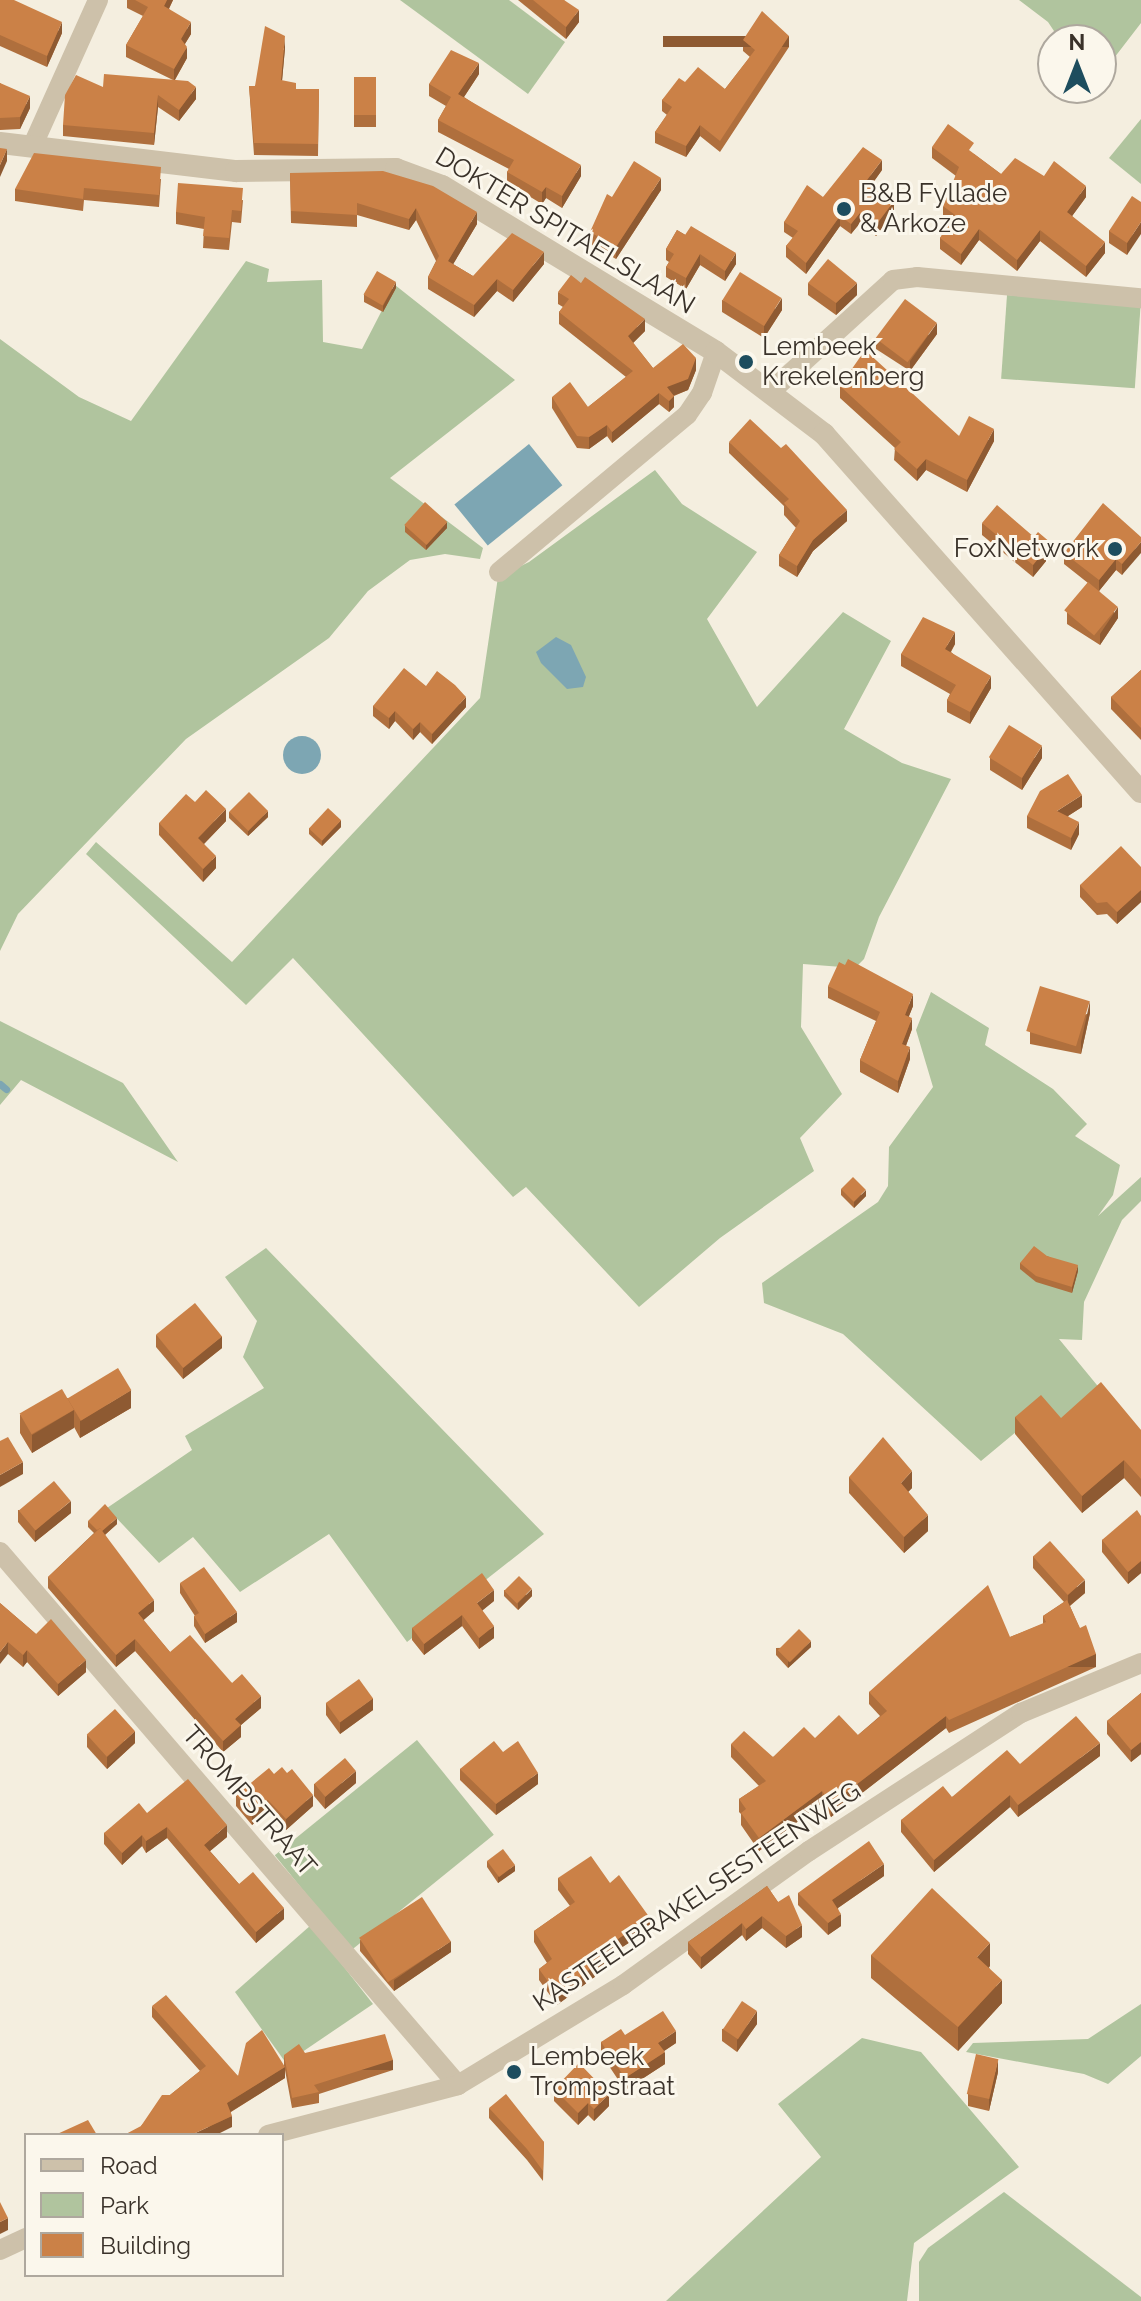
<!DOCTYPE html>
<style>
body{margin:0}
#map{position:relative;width:1141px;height:2301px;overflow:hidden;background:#f4eedf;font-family:Raleway,sans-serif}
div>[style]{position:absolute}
.green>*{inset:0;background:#b0c49e;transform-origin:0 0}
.water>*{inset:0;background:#7da6b3;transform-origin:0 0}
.round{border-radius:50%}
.stream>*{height:7px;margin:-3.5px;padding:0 3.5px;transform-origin:3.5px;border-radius:3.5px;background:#7da6b3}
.minor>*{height:20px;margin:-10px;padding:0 10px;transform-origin:10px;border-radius:10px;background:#cdc1aa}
.tertiary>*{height:22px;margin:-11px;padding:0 11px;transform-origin:11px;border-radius:11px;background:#cdc1aa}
.wall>*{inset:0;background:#af6f3d;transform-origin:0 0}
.shaded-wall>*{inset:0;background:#8e5a32;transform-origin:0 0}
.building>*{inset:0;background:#cb8147;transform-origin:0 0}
.dots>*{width:22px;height:22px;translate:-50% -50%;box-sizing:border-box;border:4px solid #fbf7ec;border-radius:50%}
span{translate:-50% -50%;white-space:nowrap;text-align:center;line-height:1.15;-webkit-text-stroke:6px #fbf7ec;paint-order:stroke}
.poi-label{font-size:26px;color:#3a322a}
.left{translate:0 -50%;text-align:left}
.right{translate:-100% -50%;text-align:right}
.street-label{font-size:26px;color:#3a322a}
.legend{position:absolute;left:24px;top:2133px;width:260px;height:144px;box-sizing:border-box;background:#fbf7ec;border:2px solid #aea89e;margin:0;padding:10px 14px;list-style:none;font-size:24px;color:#3a322a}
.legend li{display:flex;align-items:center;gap:16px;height:40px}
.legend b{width:40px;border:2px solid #aea89e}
.north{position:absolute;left:1037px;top:24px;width:80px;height:80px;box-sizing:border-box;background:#fbf7ec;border:2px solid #aea89e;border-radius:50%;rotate:0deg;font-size:22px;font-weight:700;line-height:32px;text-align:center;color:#3a322a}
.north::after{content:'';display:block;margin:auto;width:28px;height:36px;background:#1d4d5e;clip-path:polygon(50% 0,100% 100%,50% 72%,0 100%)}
</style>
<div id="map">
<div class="green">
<i style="clip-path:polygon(400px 0,509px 0,565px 42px,528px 94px)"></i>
<i style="clip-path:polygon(1019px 0,1141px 0,1141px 23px,1101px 75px,1101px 40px,1060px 40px,1048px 22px)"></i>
<i style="clip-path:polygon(1141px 119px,1141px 184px,1109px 158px)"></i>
<i style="clip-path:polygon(246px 261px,269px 269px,267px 282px,322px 280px,323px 342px,362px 349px,395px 285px,515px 380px,390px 478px,483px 548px,480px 559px,445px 554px,410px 560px,368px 591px,329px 638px,186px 739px,18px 914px,0 951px,0 339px,79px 397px,131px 421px)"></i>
<i style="left:1007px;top:295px;width:134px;height:84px;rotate:4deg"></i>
<i style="clip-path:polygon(655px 470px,682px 504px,757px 552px,707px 619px,757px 707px,843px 612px,891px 641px,844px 729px,902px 763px,951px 779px,879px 917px,864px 959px,855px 968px,803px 964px,801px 1027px,842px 1094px,800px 1138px,814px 1171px,720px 1238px,639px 1307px,526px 1187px,513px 1197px,293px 958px,246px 1005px,86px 854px,96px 842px,232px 962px,480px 698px,498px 577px,529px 562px)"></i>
<i style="clip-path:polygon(931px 992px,989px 1028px,985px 1045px,1053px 1089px,1087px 1124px,1075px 1136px,1120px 1165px,1113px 1195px,1098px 1216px,1141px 1177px,1141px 1201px,1122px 1220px,1084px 1302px,1082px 1340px,1059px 1339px,1106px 1396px,1064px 1434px,1040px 1412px,981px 1461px,843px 1334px,764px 1303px,762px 1283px,878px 1202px,888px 1186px,889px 1147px,933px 1087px,916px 1030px)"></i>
<i style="clip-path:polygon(0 1021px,123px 1083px,178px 1162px,21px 1080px,0 1105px)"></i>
<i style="clip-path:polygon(266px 1248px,544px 1534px,407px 1642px,329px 1534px,240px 1592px,193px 1537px,159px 1563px,107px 1508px,192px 1450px,185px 1436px,264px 1388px,243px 1357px,257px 1321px,225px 1277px)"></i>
<i style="left:417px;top:1740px;width:122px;height:183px;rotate:51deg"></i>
<i style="clip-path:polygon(311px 1925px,373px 2004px,286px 2063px,235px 1992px)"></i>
<i style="clip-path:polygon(1141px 2004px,1141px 2056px,1108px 2084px,1084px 2074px,966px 2052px,973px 2043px,1088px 2039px)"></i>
<i style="clip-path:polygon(862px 2038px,921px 2052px,1019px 2167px,914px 2243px,907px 2301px,666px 2301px,821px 2157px,778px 2104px)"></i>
<i style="clip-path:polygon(1004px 2192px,1141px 2297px,1141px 2301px,919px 2301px,919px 2262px,928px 2248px)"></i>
</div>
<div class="water">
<i style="left:529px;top:444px;width:53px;height:96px;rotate:51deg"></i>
<i style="clip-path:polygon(556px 637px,571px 645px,586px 677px,583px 687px,567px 689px,541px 663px,536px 652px)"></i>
<i class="round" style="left:283px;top:736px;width:38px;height:38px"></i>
</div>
<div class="stream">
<i style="left:0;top:1084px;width:8px;rotate:40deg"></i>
</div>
<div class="minor">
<i style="left:32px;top:147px;width:161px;rotate:-65.8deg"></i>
<i style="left:770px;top:392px;width:166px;rotate:-42.3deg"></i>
<i style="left:893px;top:280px;width:24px;rotate:-7deg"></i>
<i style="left:917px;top:277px;width:225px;rotate:5.4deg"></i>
<i style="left:499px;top:572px;width:245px;rotate:-39.9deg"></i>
<i style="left:687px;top:415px;width:27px;rotate:-56deg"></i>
<i style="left:702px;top:393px;width:43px;rotate:-71.1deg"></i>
<i style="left:0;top:1552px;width:703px;rotate:49.33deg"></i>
<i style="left:268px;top:2135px;width:196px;rotate:-14.7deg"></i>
<i style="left:458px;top:2085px;width:193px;rotate:-31.2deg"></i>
<i style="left:623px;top:1985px;width:229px;rotate:-35.8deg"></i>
<i style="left:809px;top:1851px;width:253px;rotate:-33.1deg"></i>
<i style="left:1021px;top:1713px;width:130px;rotate:-22.6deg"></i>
<i style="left:0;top:2250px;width:29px;rotate:-25deg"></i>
</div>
<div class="tertiary">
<i style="left:0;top:143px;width:238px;rotate:6.8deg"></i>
<i style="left:236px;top:171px;width:160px;rotate:-0.7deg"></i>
<i style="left:396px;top:169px;width:49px;rotate:20.3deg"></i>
<i style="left:442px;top:186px;width:320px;rotate:31.2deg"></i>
<i style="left:716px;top:352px;width:136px;rotate:37.2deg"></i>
<i style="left:824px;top:434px;width:478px;rotate:48.5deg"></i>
</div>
<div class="wall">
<i style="clip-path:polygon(0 0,62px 33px,47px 67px,0 46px)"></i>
<i style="clip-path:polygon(127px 0,173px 0,169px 9px,191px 34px,185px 44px,187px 58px,175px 80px,196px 99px,179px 121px,158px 107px,154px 145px,63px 136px,63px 125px,103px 87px,173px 80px,126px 57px,126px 45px,143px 16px,127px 8px)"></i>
<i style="clip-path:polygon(518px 0,564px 0,579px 22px,566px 39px)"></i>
<i style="clip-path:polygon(743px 40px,789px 47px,720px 152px,700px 136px,686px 157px,655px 143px,655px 132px,667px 115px,662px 111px,662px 100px,685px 82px,725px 89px,750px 57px,743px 51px)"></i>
<i style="clip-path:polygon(285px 48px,282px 81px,296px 89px,319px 89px,318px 156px,254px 155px,249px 86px,255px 86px)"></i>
<i style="clip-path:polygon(479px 74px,464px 97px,581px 176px,562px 208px,546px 198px,542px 204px,507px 183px,507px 172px,509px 169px,438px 132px,438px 120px,446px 106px,429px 96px,429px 84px)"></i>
<i style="left:354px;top:77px;width:22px;height:50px"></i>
<i style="clip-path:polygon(0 83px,30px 108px,20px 129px,0 130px)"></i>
<i style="clip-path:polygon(932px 147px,974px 154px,1001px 174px,1044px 176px,1086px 197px,1072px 216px,1105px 253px,1086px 277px,1040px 241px,1017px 271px,979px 240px,961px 265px,940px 249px,940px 238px,950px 223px,943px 217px,943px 206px,956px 176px,932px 158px)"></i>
<i style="clip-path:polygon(882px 170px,872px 184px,894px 211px,876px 236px,860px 223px,851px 234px,840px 226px,806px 274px,786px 257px,786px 246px,793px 238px,784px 232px,784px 222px,823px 197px)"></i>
<i style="clip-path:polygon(290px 173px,477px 224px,453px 264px,473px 276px,544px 264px,513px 302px,497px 291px,474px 317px,428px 289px,428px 277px,436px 261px,416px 220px,409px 230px,357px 215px,357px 227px,291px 223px)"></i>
<i style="clip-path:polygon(161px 179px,159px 207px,84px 200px,83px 211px,15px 201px,15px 189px)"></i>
<i style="clip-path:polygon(661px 190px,616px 259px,590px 244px,590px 232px,612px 197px)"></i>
<i style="clip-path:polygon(243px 200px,241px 223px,232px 222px,229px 250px,203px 248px,204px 229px,176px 224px,176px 212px)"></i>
<i style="clip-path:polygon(1141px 202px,1127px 255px,1109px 243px,1109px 231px)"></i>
<i style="clip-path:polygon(677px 230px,736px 264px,725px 281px,700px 265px,686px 289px,666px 277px,666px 267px,669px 262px,666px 260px,666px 249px)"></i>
<i style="clip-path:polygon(808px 283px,857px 295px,836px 315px,808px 295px)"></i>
<i style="clip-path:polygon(396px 288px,383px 312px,364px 302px,364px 295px)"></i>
<i style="clip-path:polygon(558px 292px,645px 331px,633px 343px,653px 368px,696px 370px,688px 390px,674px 396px,674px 407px,669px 412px,659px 404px,612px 443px,607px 436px,589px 449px,577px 448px,552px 408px,552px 397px,588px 407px,626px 377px,559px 324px,559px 312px,563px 307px,558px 304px)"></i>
<i style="clip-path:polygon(722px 300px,782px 310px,764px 338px,722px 312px)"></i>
<i style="clip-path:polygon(937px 334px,910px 371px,876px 349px,876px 338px)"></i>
<i style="clip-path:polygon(840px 386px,959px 436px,994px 441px,967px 492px,926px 470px,917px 481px,894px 460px,895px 448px,840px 398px)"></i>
<i style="clip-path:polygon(729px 442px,847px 521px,813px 551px,797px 577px,779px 566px,779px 555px,796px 528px,784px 515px,784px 506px,729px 453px)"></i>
<i style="clip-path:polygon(982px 523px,1051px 555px,1033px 577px,982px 535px)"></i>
<i style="clip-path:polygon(405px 526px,447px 528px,426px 550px,405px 532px)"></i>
<i style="clip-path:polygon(1141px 537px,1122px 575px,1116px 570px,1099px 591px,1118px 618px,1100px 645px,1067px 624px,1067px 613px,1088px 583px,1064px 564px,1064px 553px)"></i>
<i style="clip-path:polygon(955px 644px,951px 652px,991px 688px,970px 724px,947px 712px,947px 700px,950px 694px,901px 666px,901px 654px)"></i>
<i style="clip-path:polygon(1141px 670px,1141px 740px,1111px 709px,1111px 697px)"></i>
<i style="clip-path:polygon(426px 686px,466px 707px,432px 744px,420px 732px,413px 740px,395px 721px,389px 729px,373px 716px,373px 706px)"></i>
<i style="clip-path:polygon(990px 758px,1042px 758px,1022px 790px,990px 770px)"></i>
<i style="clip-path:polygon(1082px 807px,1068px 816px,1079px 834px,1071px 850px,1027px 828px,1027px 816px)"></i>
<i style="clip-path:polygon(229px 812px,268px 817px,248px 836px,229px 818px)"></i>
<i style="clip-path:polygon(226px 821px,204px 844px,216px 868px,203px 882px,159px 835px,159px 823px)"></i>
<i style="clip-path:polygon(341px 827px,322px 846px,309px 834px,309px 828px)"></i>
<i style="clip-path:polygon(1141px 867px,1141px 902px,1117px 924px,1107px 914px,1097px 915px,1080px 897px,1080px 885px)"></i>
<i style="clip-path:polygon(828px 986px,913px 1006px,909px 1016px,912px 1029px,906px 1046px,910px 1059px,898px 1093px,860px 1072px,860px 1060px,876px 1021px,828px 998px)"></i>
<i style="clip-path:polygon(1090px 1013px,1081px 1054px,1030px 1044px,1030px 1032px)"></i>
<i style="clip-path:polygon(841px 1189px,866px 1196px,854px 1208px,841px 1195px)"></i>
<i style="clip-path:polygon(1047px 1256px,1078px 1271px,1072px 1293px,1036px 1282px,1020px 1269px,1020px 1263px)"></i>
<i style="clip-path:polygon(156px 1335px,222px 1348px,183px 1379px,156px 1347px)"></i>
<i style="clip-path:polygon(67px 1398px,131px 1408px,80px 1438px,74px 1427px,32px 1453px,20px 1433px,20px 1415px)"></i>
<i style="clip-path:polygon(1015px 1417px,1061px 1418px,1141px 1430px,1141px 1497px,1124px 1478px,1082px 1513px,1015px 1434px)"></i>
<i style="clip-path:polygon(849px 1477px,912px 1488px,908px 1492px,928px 1531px,904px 1553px,849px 1493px)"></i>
<i style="clip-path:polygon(18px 1510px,71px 1513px,35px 1542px,18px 1522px)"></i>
<i style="clip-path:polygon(1141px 1516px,1141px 1573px,1128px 1584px,1102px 1552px,1102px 1540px)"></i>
<i style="clip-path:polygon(88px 1521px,117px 1524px,105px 1535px,154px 1611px,143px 1620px,170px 1652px,232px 1683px,261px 1708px,241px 1725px,241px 1737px,223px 1752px,135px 1651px,116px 1667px,48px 1588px,48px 1577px,94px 1533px,88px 1527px)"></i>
<i style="clip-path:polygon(1033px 1556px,1085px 1593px,1070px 1606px,1096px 1667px,949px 1733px,946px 1728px,831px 1817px,822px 1803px,759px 1851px,741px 1825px,741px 1814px,739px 1812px,739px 1799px,759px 1786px,731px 1757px,731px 1744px,773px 1757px,815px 1738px,858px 1735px,880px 1716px,869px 1704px,869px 1692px,1010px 1637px,1043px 1624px,1043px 1616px,1064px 1602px,1033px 1568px)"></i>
<i style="clip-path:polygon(180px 1583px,237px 1622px,205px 1643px,194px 1626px,194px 1616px,195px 1616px,180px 1593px)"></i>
<i style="clip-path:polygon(504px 1590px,532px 1596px,518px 1610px,504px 1596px)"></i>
<i style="clip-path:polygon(494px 1601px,482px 1610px,494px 1638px,479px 1649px,462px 1626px,424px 1655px,412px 1640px,412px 1628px)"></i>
<i style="clip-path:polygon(0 1603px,36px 1634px,86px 1672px,58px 1696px,27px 1662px,23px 1667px,8px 1654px)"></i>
<i style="clip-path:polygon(811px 1647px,788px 1668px,776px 1655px,776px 1648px)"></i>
<i style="clip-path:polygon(1141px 1693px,1141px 1754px,1131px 1762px,1107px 1734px,1107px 1721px)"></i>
<i style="clip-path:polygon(326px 1703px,373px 1710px,340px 1734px,326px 1715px)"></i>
<i style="clip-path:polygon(87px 1735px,135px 1743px,107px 1769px,87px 1747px)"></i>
<i style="clip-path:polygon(503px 1752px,538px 1784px,496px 1815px,460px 1780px,460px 1769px)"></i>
<i style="clip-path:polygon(1100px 1756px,1018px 1817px,1010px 1807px,934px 1872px,901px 1832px,901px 1820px,952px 1797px,1020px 1764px)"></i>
<i style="clip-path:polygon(274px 1774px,313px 1806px,286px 1830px,268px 1811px,252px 1825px,236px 1806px,236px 1795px)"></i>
<i style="clip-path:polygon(356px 1783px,325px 1809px,314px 1796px,314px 1784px)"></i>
<i style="clip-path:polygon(147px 1813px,227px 1837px,210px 1851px,239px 1884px,284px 1919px,256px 1943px,167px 1838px,146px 1853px,142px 1846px,122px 1865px,104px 1844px,104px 1833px)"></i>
<i style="clip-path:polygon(487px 1861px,515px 1871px,498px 1883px,487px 1867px)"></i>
<i style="clip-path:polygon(884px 1876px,838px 1908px,841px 1926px,828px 1935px,798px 1905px,798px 1893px)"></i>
<i style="clip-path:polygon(558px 1878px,610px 1883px,650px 1929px,604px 1959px,604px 1970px,557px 2005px,539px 1980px,539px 1969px,547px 1963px,534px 1942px,534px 1931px,570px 1906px,558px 1890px)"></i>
<i style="clip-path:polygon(767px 1886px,802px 1937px,786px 1948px,762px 1928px,746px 1941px,742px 1935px,701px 1969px,688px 1954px,688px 1942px)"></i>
<i style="clip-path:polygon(360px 1940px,451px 1952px,394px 1991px,360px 1951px)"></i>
<i style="clip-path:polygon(871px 1955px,990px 1966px,989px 1967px,1002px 2003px,958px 2051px,871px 1978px)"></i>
<i style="clip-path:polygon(152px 2006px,238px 2076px,284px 2066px,284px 2055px,305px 2053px,393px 2070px,319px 2094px,319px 2103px,292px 2108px,285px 2070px,285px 2078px,231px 2112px,232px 2127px,141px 2126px,170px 2095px,200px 2071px,152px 2017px)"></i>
<i style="clip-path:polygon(757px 2024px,737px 2052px,722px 2041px,722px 2029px)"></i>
<i style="clip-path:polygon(625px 2035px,676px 2043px,664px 2051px,665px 2064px,625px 2090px,601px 2054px,601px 2042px)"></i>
<i style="clip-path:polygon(998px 2072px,989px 2111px,968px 2106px,968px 2094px)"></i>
<i style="clip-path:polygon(554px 2089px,609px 2106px,594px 2121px,588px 2115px,578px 2125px,554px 2101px)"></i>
<i style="clip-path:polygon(489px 2108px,544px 2142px,543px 2181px,527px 2160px,489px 2118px)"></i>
</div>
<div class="shaded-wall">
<i style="clip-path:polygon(167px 0,173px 0,164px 18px,164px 6px)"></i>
<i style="clip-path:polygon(579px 10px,579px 22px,566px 39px,566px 27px)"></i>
<i style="clip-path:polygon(62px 22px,62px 33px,47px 67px,47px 56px)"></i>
<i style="clip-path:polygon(191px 22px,191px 34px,181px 50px,181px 39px)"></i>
<i style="clip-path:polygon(285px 36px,285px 48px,281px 92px,281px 80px)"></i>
<i style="left:789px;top:36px;width:11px;height:126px;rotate:90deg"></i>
<i style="clip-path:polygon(187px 47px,187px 58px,174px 81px,174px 69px)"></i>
<i style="clip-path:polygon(479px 63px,479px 74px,458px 106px,458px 94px)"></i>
<i style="clip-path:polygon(196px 87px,196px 99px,179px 121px,179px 110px)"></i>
<i style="clip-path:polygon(158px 95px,158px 107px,154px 145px,154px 133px)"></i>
<i style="clip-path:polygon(30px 96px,30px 108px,20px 129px,20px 117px)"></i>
<i style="clip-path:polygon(700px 125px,700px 136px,686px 157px,686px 146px)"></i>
<i style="clip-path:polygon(7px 149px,7px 161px,0 177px,0 165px)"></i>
<i style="clip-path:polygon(882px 160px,882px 170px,867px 191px,867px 180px)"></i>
<i style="clip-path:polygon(581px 165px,581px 176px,562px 208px,562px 196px)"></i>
<i style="clip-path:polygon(661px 178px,661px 190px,616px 259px,616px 247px)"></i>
<i style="clip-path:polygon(1086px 186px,1086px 197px,1067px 223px,1067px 212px)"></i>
<i style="clip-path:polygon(546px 187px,546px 198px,542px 204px,542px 192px)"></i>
<i style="clip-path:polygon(894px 201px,894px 211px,876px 236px,876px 225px)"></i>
<i style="clip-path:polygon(416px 208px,416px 220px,409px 230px,409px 219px)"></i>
<i style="clip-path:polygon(477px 212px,477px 224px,448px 273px,448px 261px)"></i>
<i style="clip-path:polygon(860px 213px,860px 223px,851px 234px,851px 224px)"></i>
<i style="clip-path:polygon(840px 216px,840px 226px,806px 274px,806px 263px)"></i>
<i style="clip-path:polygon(1141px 222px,1141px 234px,1127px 255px,1127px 243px)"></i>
<i style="clip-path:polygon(979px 229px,979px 240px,961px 265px,961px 254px)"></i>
<i style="clip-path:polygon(1040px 230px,1040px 241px,1017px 271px,1017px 260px)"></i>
<i style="clip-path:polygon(1105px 242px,1105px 253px,1086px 277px,1086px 266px)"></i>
<i style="clip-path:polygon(544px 252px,544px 264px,513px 302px,513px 290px)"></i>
<i style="clip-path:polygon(736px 253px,736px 264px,725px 281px,725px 271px)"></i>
<i style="clip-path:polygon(700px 254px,700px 265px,686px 289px,686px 278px)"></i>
<i style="clip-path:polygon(497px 279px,497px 291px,474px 317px,474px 305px)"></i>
<i style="clip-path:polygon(396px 282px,396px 288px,383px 312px,383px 306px)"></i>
<i style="clip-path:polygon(857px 283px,857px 295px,836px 315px,836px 303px)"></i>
<i style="clip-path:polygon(782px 298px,782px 310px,764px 338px,764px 326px)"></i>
<i style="clip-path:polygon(645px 319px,645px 331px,628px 348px,628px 336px)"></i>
<i style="clip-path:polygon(937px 323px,937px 334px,910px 371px,910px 361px)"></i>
<i style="clip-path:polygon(696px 358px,696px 370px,688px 390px,667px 398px,667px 387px)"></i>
<i style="clip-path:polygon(659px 393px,659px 404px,612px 443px,612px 432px)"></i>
<i style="clip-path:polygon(674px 396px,674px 407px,669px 412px,669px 401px)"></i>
<i style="clip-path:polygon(607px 425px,607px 436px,589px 449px,589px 437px)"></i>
<i style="clip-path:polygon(994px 429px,994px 441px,967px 492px,967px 480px)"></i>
<i style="clip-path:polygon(926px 459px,926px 470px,917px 481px,917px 469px)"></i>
<i style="clip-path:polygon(847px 510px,847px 521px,813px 551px,797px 577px,797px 566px,813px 540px)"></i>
<i style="clip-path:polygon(447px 522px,447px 528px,426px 550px,426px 544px)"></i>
<i style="clip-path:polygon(1141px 542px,1141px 553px,1122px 575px,1122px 564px)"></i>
<i style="clip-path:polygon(1051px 543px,1051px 555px,1033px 577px,1033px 565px)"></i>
<i style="clip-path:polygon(1116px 559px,1116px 570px,1099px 591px,1099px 580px)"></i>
<i style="clip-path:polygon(1118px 607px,1118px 618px,1100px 645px,1100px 634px)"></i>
<i style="clip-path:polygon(955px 632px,955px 644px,945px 661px,945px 649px)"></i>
<i style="clip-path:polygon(991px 676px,991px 688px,970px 724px,970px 712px)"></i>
<i style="clip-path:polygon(466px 697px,466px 707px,432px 744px,432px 734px)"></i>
<i style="clip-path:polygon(395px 711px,395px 721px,389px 729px,389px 718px)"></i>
<i style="clip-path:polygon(420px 722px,420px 732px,413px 740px,413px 729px)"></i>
<i style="clip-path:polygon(1042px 746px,1042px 758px,1022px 790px,1022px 778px)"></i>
<i style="clip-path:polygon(1082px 795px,1082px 807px,1057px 823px,1057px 811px)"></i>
<i style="clip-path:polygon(226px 809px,226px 821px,198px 850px,198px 838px)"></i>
<i style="clip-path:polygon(268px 811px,268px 817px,248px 836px,248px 830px)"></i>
<i style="clip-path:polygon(341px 820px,341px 827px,322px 846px,322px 840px)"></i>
<i style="clip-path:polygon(1079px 822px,1079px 834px,1071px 850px,1071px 838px)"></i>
<i style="clip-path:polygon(216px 856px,216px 868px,203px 882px,203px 869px)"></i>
<i style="clip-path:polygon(1141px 890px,1141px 902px,1117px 924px,1117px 912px)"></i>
<i style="clip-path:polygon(913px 994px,913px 1006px,905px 1026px,905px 1015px)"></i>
<i style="clip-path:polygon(1090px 1001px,1090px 1013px,1081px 1054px,1081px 1042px)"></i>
<i style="clip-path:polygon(912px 1018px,912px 1029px,902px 1056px,902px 1044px)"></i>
<i style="clip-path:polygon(910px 1047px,910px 1059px,898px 1093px,898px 1081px)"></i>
<i style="clip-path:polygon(866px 1190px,866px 1196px,854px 1208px,854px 1202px)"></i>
<i style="clip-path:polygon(1078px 1265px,1078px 1271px,1072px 1293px,1072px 1287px)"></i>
<i style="clip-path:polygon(222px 1336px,222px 1348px,183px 1379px,183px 1367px)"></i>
<i style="clip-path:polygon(131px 1390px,131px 1408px,80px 1438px,80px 1421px)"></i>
<i style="clip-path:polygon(74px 1410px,74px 1428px,32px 1453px,32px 1435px)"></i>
<i style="clip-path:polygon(1124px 1460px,1124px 1478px,1082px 1513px,1082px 1496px)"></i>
<i style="clip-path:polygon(23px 1462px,23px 1474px,0 1487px,0 1475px)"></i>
<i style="clip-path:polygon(912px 1471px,912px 1488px,901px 1499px,901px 1483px)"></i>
<i style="clip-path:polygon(71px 1501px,71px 1513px,35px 1542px,35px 1530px)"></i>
<i style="clip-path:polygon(928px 1515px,928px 1531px,904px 1553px,904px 1537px)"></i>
<i style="clip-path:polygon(117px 1518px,117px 1524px,100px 1539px,100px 1533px)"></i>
<i style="clip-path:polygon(1141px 1561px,1141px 1573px,1128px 1584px,1128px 1572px)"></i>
<i style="clip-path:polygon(1085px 1580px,1085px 1593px,1068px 1607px,1068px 1595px)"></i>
<i style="clip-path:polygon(532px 1589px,532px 1596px,518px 1610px,518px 1603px)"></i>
<i style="clip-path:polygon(494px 1590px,494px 1601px,477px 1615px,477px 1603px)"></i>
<i style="clip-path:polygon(154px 1600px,154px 1611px,138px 1625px,138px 1613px)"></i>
<i style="clip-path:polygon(237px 1612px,237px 1622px,205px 1643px,205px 1634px)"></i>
<i style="clip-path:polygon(462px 1615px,462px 1626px,424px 1655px,424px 1644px)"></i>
<i style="clip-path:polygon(494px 1626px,494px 1638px,479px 1649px,479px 1638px)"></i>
<i style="clip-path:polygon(135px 1639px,135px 1651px,116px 1667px,116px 1655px)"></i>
<i style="clip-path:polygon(811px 1641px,811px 1647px,788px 1668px,788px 1662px)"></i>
<i style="clip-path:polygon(8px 1642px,8px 1654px,0 1664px,0 1652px)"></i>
<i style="clip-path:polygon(27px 1650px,27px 1662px,23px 1667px,23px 1655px)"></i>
<i style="left:1096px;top:1654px;width:13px;height:161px;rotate:90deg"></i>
<i style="clip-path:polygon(86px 1660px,86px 1672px,58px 1696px,58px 1684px)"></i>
<i style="clip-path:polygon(261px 1696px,261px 1708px,235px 1730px,235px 1719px)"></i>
<i style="clip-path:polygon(373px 1698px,373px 1710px,340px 1734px,340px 1722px)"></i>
<i style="clip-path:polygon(946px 1716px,946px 1728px,831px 1817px,831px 1804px)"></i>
<i style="clip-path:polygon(241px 1725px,241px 1737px,223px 1752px,223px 1741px)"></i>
<i style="clip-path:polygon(135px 1731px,135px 1743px,107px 1769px,107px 1757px)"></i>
<i style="clip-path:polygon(1141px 1742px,1141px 1754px,1131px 1762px,1131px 1750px)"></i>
<i style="clip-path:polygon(1100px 1743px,1100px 1756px,1018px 1817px,1018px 1805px)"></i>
<i style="clip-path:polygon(356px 1771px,356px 1783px,325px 1809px,325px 1797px)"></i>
<i style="clip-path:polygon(538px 1773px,538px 1784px,496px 1815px,496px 1804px)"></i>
<i style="clip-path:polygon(822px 1791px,822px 1803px,759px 1851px,759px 1838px)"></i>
<i style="clip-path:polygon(313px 1795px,313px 1806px,286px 1830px,286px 1819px)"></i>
<i style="clip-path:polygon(1010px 1795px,1010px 1807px,934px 1872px,934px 1860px)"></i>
<i style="clip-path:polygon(268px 1800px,268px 1811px,252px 1825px,252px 1814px)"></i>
<i style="clip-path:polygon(227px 1825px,227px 1837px,204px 1856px,204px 1845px)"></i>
<i style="clip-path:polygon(167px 1827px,167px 1838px,146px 1853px,146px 1841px)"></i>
<i style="clip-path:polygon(142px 1835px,142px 1846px,122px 1865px,122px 1853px)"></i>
<i style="clip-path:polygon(884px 1864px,884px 1876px,832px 1912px,832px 1900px)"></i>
<i style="clip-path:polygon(515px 1865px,515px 1871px,498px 1883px,498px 1877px)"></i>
<i style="clip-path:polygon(284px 1908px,284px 1919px,256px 1943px,256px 1932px)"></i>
<i style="clip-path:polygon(841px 1914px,841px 1926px,828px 1935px,828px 1923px)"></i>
<i style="clip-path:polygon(762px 1916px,762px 1928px,746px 1941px,746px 1929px)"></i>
<i style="clip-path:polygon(650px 1918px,650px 1929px,604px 1959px,604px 1970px,557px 2005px,557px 1994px,598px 1952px)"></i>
<i style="clip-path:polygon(742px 1923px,742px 1935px,701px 1969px,701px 1957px)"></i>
<i style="clip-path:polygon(802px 1925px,802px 1937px,786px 1948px,786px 1936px)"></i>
<i style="clip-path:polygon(451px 1941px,451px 1952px,394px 1991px,394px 1980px)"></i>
<i style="clip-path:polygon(990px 1943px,990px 1966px,977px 1980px,977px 1957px)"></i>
<i style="clip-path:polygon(1002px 1980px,1002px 2003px,958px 2051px,958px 2027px)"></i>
<i style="clip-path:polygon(757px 2011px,757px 2024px,737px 2052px,737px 2040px)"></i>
<i style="clip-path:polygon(676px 2031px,676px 2043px,658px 2055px,658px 2043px)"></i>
<i style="clip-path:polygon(665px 2052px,665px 2064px,625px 2090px,625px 2078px)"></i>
<i style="clip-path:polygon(998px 2059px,998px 2072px,989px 2111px,989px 2099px)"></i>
<i style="left:393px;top:2060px;width:10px;height:83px;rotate:90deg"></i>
<i style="clip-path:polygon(285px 2067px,285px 2078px,227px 2114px,227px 2103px)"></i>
<i style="clip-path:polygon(609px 2094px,609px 2106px,594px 2121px,594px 2109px)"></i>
<i style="clip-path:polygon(588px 2103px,588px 2115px,578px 2125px,578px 2113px)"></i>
<i style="clip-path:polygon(232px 2116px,232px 2127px,216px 2135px,191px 2135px)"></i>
<i style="clip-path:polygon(8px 2218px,8px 2230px,0 2234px,0 2222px)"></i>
</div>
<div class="building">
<i style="clip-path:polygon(0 0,14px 0,62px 22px,47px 56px,0 35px)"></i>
<i style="clip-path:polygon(135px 0,167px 0,164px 6px,191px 22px,181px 39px,187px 47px,174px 69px,126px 45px,148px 7px)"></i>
<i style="clip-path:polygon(533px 0,564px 0,579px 10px,566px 27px)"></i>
<i style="clip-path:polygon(762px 11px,789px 36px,720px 141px,700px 125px,686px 146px,655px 132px,672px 107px,662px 100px,679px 78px,685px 82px,698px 67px,725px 89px,755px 50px,743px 40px)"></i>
<i style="clip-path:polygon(265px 26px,285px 36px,281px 80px,296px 83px,296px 89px,319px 89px,318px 144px,254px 143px,249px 86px,255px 86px)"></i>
<i style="clip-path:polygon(451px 50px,479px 63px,458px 94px,581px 165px,562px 196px,546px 187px,542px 192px,507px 172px,514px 160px,438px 120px,451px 97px,429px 84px)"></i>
<i style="clip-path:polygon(104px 74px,188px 81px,196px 87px,179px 110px,158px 95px,154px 133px,63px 125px,65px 95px,76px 75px,103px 87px)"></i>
<i style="left:354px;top:77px;width:22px;height:38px"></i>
<i style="clip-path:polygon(0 83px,30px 96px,20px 117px,0 118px)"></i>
<i style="clip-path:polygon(948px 124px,974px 143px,969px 150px,1001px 174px,1015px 158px,1044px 176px,1054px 161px,1086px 186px,1067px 212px,1105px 242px,1086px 266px,1040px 230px,1017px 260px,979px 229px,961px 254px,940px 238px,955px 215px,943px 206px,959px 167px,932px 147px)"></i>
<i style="clip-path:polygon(863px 147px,882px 160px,867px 180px,894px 201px,876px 225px,860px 213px,851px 224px,840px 216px,806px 263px,786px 246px,798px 231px,784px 222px,807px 185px,823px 197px)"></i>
<i style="clip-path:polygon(0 148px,7px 149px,0 165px)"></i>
<i style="clip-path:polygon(34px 153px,161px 167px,159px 195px,84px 188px,83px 199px,15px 189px)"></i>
<i style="clip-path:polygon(634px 161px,661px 178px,616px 247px,590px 232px,607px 194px,612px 197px)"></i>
<i style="clip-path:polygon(383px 171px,433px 186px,477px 212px,448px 261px,473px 276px,512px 233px,544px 252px,513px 290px,497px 279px,474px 305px,428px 277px,439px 256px,416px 208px,409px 219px,357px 203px,357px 215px,291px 211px,290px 173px)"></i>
<i style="clip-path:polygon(178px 183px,243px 188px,241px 211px,232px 210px,229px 238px,203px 236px,205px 217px,176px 212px)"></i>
<i style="clip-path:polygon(1132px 196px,1141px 202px,1141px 222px,1127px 243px,1109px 231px)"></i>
<i style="clip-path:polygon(691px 226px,736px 253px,725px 271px,700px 254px,686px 278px,666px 267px,674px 254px,666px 249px,677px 230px,685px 235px)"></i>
<i style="clip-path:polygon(828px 259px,857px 283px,836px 303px,808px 283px)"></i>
<i style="left:377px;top:271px;width:22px;height:27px;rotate:30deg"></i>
<i style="left:740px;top:272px;width:49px;height:33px;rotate:32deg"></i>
<i style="clip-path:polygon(571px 275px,581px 283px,585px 277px,645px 319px,628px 336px,653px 368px,683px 344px,696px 358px,688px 379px,667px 387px,674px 396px,669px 401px,659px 393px,612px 432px,607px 425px,589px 437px,577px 436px,552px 397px,570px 382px,588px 407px,633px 371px,559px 312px,569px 299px,558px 292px)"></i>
<i style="left:905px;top:299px;width:40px;height:49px;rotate:37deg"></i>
<i style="clip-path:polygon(865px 350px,959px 436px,969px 416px,994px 429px,967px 480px,926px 459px,917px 469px,894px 449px,901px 442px,840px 386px)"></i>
<i style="clip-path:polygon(750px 419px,781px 448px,786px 444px,847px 510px,813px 540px,797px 566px,779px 555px,800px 521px,784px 503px,789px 499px,729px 442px)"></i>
<i style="left:425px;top:502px;width:30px;height:31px;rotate:42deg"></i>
<i style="clip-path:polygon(1103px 503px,1141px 537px,1141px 542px,1122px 564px,1116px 559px,1099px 580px,1064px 553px)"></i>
<i style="clip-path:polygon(997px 505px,1034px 537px,1038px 532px,1051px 543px,1033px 565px,982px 523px)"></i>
<i style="left:1088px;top:582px;width:39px;height:37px;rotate:40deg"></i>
<i style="clip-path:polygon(923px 617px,955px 632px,945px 649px,991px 676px,970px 712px,947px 700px,956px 685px,901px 654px)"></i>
<i style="clip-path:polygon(404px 668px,426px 686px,437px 671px,455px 685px,466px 697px,432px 734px,420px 722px,413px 729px,395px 711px,389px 718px,373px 706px)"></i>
<i style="clip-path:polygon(1141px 670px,1141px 728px,1111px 697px)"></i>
<i style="left:1009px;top:725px;width:39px;height:38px;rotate:32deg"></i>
<i style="clip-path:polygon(1068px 774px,1082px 795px,1057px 811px,1079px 822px,1071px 838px,1027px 816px,1040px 791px)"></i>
<i style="clip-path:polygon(206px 790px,226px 809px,198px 838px,216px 856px,203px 869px,159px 823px,186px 794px,195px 802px)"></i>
<i style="left:249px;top:792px;width:27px;height:28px;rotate:45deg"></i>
<i style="left:328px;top:808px;width:18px;height:28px;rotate:43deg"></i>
<i style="clip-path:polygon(1121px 846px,1141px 867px,1141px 890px,1117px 912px,1107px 902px,1097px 903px,1080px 885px)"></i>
<i style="clip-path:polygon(848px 959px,913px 994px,905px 1015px,912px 1018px,902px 1044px,910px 1047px,898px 1081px,860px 1060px,880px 1012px,828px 986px,839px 962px,845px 965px)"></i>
<i style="left:1040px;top:986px;width:52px;height:47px;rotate:17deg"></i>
<i style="left:853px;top:1177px;width:18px;height:17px;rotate:45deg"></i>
<i style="clip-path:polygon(1034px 1246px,1047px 1256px,1078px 1265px,1072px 1287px,1036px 1276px,1020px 1263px)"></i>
<i style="left:195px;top:1303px;width:43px;height:50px;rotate:51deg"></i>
<i style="left:118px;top:1368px;width:26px;height:59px;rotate:59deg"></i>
<i style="clip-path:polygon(1101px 1382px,1141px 1430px,1141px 1479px,1124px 1460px,1082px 1496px,1015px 1417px,1041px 1395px,1061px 1418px)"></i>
<i style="left:62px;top:1389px;width:24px;height:49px;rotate:60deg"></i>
<i style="clip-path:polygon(8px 1437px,23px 1462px,0 1475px,0 1441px)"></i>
<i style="clip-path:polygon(883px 1437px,912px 1471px,901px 1483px,928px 1515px,904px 1537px,849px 1477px)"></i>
<i style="left:54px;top:1481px;width:26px;height:46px;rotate:50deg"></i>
<i style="clip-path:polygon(105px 1504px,117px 1518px,102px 1531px,100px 1528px,97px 1530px,88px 1521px)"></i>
<i style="clip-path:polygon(1137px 1510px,1141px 1516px,1141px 1561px,1128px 1572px,1102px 1540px)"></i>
<i style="clip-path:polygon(100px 1528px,154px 1600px,138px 1613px,170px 1652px,190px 1635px,232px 1683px,242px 1674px,261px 1696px,235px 1719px,241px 1725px,223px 1741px,135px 1639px,116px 1655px,48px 1577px)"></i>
<i style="left:1050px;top:1541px;width:52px;height:23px;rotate:48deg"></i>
<i style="clip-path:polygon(204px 1567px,237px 1612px,205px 1634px,194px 1616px,199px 1613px,180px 1583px)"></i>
<i style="clip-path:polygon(482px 1573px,494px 1590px,477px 1603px,494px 1626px,479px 1638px,462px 1615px,424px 1644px,412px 1628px)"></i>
<i style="left:519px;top:1576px;width:18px;height:21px;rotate:45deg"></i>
<i style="clip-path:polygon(988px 1585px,1010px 1637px,1046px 1622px,1043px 1616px,1067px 1600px,1080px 1628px,1086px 1625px,1096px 1654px,949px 1720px,946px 1716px,831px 1804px,822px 1791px,759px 1838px,741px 1813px,746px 1809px,739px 1799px,766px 1781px,731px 1744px,744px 1731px,773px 1757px,804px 1727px,815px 1738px,839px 1715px,858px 1735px,887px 1711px,869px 1692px)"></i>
<i style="clip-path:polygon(0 1603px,36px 1634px,51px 1619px,86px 1660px,58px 1684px,27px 1650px,23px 1655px,8px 1642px,0 1652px)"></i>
<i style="left:799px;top:1629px;width:17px;height:30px;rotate:45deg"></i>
<i style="left:359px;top:1679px;width:24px;height:41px;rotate:54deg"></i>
<i style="clip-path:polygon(1141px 1693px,1141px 1742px,1131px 1750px,1107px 1721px)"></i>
<i style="left:115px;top:1709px;width:30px;height:38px;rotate:48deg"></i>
<i style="clip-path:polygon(1076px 1716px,1100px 1743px,1018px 1805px,1010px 1795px,934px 1860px,901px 1820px,943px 1786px,952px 1797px,1007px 1750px,1020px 1764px)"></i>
<i style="clip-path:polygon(494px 1741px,503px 1752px,518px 1741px,538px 1773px,496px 1804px,460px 1769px)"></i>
<i style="left:345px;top:1758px;width:17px;height:40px;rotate:50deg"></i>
<i style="clip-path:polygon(282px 1767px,287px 1773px,292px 1769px,313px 1795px,286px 1819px,268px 1800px,252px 1814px,236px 1795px,269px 1768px,274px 1774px)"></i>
<i style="clip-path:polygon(188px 1779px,227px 1825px,204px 1845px,239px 1884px,253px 1872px,284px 1908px,256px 1932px,167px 1827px,146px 1841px,142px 1835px,122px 1853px,104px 1833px,139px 1803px,147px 1813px)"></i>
<i style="clip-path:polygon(869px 1841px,884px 1864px,832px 1900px,841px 1914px,828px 1923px,798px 1893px)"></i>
<i style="left:503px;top:1849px;width:20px;height:20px;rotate:53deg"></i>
<i style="clip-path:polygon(591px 1856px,610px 1883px,619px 1875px,650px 1918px,598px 1952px,604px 1959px,557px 1994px,539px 1969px,552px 1959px,534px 1931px,575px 1902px,558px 1878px)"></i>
<i style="clip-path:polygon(767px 1886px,778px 1902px,789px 1895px,802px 1925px,786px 1936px,762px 1916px,746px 1929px,742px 1923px,701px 1957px,688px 1942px)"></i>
<i style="clip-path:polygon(932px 1888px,990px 1943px,977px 1957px,1002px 1980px,958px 2027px,871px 1955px)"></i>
<i style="left:422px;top:1897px;width:53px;height:75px;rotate:57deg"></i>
<i style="clip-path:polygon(166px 1995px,238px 2076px,246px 2043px,262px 2030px,285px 2067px,227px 2103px,232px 2116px,191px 2135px,124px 2135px,141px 2126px,162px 2095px,170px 2095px,206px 2066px,152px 2006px)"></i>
<i style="left:742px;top:2001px;width:18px;height:34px;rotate:34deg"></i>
<i style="clip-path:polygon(663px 2011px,676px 2031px,658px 2043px,665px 2052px,625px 2078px,601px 2042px,621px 2029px,625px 2035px)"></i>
<i style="clip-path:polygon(385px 2034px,393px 2060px,314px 2085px,319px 2092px,292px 2098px,284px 2055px,299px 2044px,305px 2053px)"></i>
<i style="left:976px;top:2054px;width:23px;height:41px;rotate:13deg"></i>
<i style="clip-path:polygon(579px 2063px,609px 2094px,594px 2109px,588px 2103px,578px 2113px,554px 2089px)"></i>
<i style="clip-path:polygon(506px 2094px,544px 2142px,543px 2171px,527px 2149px,489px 2108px)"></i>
<i style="clip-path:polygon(88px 2120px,97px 2135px,55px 2135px)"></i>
<i style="clip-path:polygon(0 2202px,8px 2218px,0 2222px)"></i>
</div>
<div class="dots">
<i style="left:844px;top:209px;background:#1d4d5e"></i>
<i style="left:746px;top:362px;background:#1d4d5e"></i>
<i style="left:1115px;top:549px;background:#1d4d5e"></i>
<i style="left:514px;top:2072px;background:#1d4d5e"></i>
</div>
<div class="poi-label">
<span class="left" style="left:860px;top:209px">B&amp;B Fyllade<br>&amp; Arkoze</span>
<span class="left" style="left:762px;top:362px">Lembeek<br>Krekelenberg</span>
<span class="right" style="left:1099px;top:549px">FoxNetwork</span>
<span class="left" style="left:530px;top:2072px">Lembeek<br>Trompstraat</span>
</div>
<div class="street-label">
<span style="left:565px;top:231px;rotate:31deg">DOKTER SPITAELSLAAN</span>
<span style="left:249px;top:1801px;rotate:49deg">TROMPSTRAAT</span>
<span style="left:697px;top:1897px;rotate:-34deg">KASTEELBRAKELSESTEENWEG</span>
</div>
<ul class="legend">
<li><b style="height:10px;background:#cdc1aa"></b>Road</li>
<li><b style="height:22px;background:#b0c49e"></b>Park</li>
<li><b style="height:22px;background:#cb8147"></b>Building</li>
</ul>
<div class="north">N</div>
</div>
